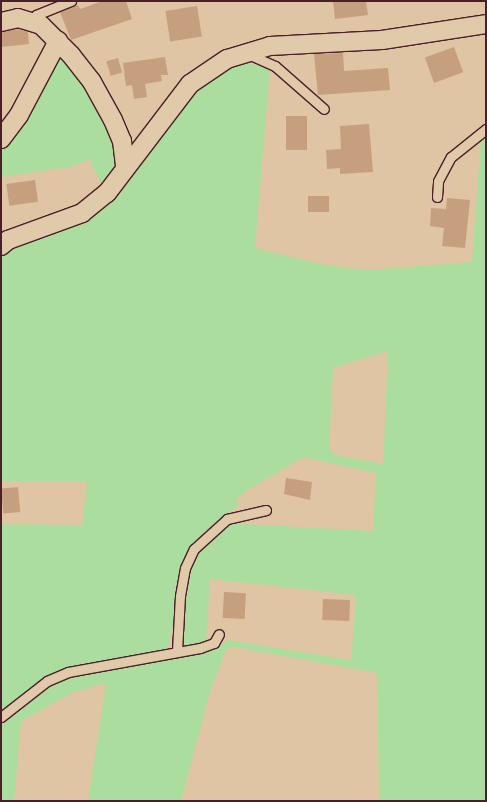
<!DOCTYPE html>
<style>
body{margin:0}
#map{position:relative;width:487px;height:802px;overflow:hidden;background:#dfc5a3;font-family:Kalam,sans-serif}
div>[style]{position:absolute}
.green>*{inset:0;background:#abdd9e}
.building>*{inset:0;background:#c69f7e;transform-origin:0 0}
.roads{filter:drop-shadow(1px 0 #4a1f2b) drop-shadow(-1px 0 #4a1f2b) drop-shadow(0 1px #4a1f2b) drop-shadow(0 -1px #4a1f2b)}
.lane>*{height:9px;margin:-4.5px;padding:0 4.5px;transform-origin:4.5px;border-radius:4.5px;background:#e1caaa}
.street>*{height:18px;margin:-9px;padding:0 9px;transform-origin:9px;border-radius:9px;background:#e1caaa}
span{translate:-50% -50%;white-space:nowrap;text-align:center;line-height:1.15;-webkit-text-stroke:4.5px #e1caaa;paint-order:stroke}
.frame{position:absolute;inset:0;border:2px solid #4a1f2b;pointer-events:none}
</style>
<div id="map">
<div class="green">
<i style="clip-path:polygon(62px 58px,85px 84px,109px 123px,117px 158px,114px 173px,102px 185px,89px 159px,75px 166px,1px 177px,1px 147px,55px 60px)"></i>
<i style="clip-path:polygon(evenodd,239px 61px,270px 68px,255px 248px,325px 265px,369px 270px,472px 262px,481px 139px,486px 135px,486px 801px,379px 801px,377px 673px,235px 647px,226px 649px,210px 692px,181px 801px,88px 801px,106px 683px,74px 692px,21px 721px,14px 801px,1px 801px,1px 724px,31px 695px,68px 676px,202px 653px,228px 640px,351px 660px,356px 595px,210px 579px,206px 642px,185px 645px,180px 641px,188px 570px,196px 551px,228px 523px,373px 531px,376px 473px,303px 457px,247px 490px,238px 498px,237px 507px,206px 530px,189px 549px,168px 647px,160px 652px,75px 665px,44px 677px,1px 711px,1px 524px,82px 525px,87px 481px,1px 481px,1px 252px,13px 244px,40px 237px,140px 165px,147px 158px,161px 125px,194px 86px,239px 61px,388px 351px,383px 464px,336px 455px,329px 450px,333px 368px,388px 351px)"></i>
</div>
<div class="building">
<i style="clip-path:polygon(103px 1px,126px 1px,132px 19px,71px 40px,60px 12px,78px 5px,80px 9px)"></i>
<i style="clip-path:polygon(333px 1px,366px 1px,368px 15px,335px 19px)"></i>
<i style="left:197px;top:6px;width:31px;height:32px;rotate:81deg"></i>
<i style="clip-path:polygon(18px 29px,28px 32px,29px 44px,1px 47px,1px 32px)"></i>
<i style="left:454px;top:47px;width:27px;height:31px;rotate:70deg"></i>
<i style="clip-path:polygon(343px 53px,344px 71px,388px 68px,390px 90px,318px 95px,314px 54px)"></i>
<i style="clip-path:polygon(165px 57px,168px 75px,161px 75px,162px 81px,145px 84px,147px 97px,134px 99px,132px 85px,126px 86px,123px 63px)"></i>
<i style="left:118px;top:58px;width:15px;height:12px;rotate:74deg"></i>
<i style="left:286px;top:116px;width:21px;height:34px"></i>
<i style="clip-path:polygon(369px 124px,373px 172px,340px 174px,340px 168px,327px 169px,326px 150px,341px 149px,340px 126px)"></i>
<i style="left:35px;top:180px;width:22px;height:29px;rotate:82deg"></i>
<i style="left:308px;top:196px;width:21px;height:16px"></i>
<i style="clip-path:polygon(447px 198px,470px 200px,465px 248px,442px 246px,444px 228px,430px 226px,431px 208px,446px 209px)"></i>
<i style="clip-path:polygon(286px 478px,312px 482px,310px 500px,284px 494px)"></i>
<i style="left:18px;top:487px;width:25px;height:17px;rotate:85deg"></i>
<i style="left:224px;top:592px;width:22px;height:26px;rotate:3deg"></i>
<i style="left:323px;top:599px;width:27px;height:21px;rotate:2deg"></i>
</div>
<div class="roads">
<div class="lane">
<i style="left:31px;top:21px;width:8px;rotate:-50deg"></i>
<i style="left:36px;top:15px;width:38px;rotate:-22deg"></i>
<i style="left:250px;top:55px;width:27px;rotate:24deg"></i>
<i style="left:275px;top:66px;width:65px;rotate:41.3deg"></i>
<i style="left:437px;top:197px;width:16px;rotate:-86deg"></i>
<i style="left:438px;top:181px;width:27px;rotate:-62deg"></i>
<i style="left:451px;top:157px;width:45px;rotate:-38.7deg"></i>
<i style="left:177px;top:651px;width:55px;rotate:-86.9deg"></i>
<i style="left:180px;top:596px;width:28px;rotate:-80deg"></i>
<i style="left:185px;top:568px;width:21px;rotate:-65deg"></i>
<i style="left:194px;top:549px;width:45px;rotate:-42.3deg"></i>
<i style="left:227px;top:519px;width:40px;rotate:-13deg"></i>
<i style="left:1px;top:717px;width:58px;rotate:-38deg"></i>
<i style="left:47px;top:681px;width:23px;rotate:-23deg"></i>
<i style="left:68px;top:672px;width:134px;rotate:-10.3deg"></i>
<i style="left:200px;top:648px;width:15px;rotate:-20deg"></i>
<i style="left:214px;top:643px;width:10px;rotate:-61deg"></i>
</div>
<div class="street">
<i style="left:1px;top:22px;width:17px;rotate:-13deg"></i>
<i style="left:18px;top:18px;width:24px;rotate:17deg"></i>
<i style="left:41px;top:25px;width:42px;rotate:45deg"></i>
<i style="left:71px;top:55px;width:34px;rotate:52deg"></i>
<i style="left:92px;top:82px;width:43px;rotate:61.1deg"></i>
<i style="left:113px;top:120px;width:23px;rotate:67deg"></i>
<i style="left:122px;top:141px;width:26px;rotate:83deg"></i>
<i style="left:1px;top:139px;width:30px;rotate:-53deg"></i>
<i style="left:19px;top:115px;width:84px;rotate:-62.2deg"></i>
<i style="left:1px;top:246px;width:9px;rotate:-41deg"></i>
<i style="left:8px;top:240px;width:79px;rotate:-20deg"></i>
<i style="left:82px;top:213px;width:32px;rotate:-39deg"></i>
<i style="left:107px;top:193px;width:137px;rotate:-52.7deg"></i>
<i style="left:190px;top:84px;width:45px;rotate:-34deg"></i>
<i style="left:227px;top:59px;width:45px;rotate:-16.8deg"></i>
<i style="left:270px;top:46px;width:112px;rotate:-3.1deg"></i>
<i style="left:382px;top:40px;width:105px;rotate:-8.7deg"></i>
</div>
</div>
<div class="frame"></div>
</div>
